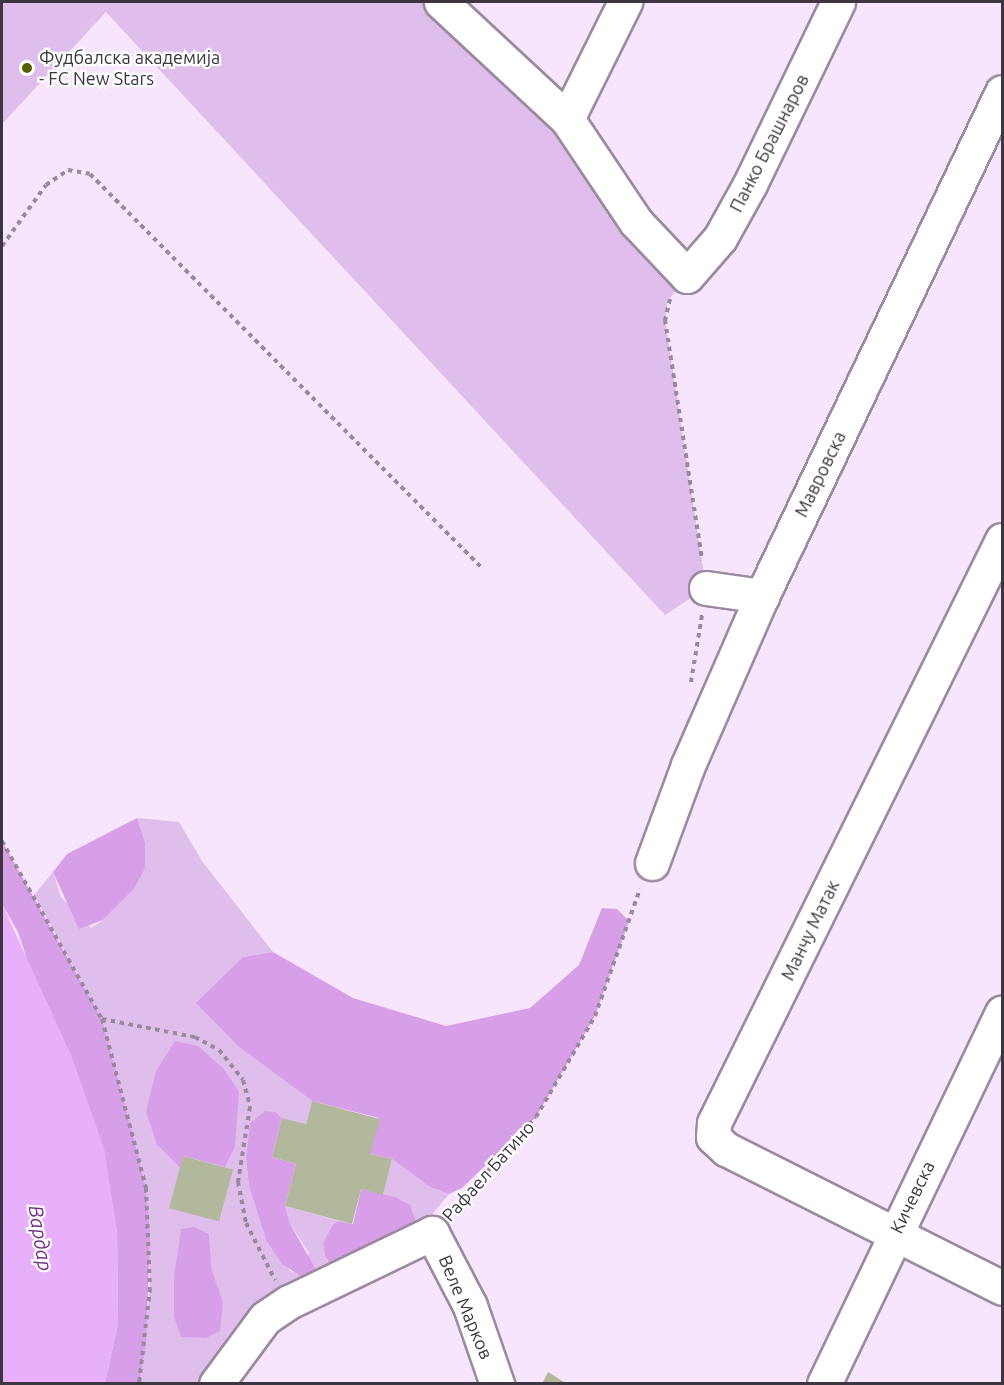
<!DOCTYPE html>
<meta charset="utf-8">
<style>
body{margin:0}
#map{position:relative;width:1004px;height:1385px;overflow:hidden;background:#f7e4fd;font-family:Ubuntu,sans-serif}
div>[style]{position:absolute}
.green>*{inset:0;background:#e0beeb}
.forest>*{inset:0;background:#d89fe9}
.water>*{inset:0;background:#e8affa}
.building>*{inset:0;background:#b2b89c;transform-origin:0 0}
.path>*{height:4px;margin-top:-2px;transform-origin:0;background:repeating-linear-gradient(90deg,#978a9b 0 4.5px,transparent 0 9px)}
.roads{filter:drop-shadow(2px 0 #9b8aa1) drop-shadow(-2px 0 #9b8aa1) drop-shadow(0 2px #9b8aa1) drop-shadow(0 -2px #9b8aa1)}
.minor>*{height:33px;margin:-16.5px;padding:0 16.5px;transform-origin:16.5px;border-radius:16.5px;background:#fff}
.dots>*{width:16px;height:16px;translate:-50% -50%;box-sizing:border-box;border:3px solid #fff;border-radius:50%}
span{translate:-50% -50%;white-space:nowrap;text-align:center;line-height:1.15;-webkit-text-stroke:4.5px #fff;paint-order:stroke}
.poi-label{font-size:18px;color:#3d3640}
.left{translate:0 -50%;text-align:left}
.street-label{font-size:18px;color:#3d3640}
.water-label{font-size:20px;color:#722f86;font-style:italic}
.frame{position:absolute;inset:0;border:3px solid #3d3640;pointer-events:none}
</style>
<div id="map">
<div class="green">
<i style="clip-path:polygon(2px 2px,441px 2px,687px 276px,667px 302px,665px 320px,706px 588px,665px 615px,106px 12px,2px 124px)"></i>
<i style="clip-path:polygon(evenodd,137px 818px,179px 822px,202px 861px,273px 952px,243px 957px,239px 1047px,312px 1101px,306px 1124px,282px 1118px,276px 1112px,265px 1111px,246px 1158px,249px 1186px,266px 1240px,292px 1273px,309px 1253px,290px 1224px,285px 1206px,339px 1221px,333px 1224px,323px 1243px,325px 1256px,334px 1268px,289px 1302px,216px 1383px,139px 1383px,150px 1288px,146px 1188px,102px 1019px,34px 895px,53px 872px,61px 897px,91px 928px,103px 920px,134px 889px,145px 842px,137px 818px,157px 1145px,235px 1146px,225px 1167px,233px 1170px,220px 1220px,170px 1208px,180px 1168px,157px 1145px,137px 818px,209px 1234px,212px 1270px,223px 1302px,174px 1317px,178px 1248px,209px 1234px)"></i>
<i style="clip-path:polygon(392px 1159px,430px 1187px,449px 1194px,419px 1230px,383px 1195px)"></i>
</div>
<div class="forest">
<i style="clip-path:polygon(137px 818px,145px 842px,145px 868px,134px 889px,103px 920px,79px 929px,53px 872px,67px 854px)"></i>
<i style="clip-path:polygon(2px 841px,102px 1019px,135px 1143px,146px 1188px,150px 1234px,146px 1344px,139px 1383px,105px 1383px,118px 1323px,117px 1231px,18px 932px,2px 904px)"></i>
<i style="clip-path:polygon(602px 908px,617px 909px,629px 921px,595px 1016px,536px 1117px,462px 1188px,449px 1194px,430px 1187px,392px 1159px,370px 1154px,379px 1118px,312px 1101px,239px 1047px,196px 1003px,243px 957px,273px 952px,353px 998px,446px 1026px,530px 1008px,579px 965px)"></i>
<i style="clip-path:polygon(175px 1041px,198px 1046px,224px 1069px,239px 1092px,235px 1147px,225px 1167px,183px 1156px,180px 1168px,157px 1145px,146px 1112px,156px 1071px)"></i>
<i style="clip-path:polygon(265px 1111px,276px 1112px,282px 1118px,272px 1157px,296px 1164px,285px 1206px,290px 1224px,318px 1273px,307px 1280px,282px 1264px,266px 1240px,249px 1186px,246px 1158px,250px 1123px)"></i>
<i style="clip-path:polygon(361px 1189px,395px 1197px,410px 1205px,419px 1230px,334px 1268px,325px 1256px,323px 1243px,333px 1224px,339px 1221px,353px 1224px)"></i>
<i style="clip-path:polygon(194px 1227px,209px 1234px,212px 1270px,223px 1302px,220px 1331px,206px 1338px,181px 1337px,174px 1317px,174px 1277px,181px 1229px)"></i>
</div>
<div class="water">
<i style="clip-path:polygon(2px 904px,71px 1055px,104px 1148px,117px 1231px,118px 1323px,105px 1383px,2px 1383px)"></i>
</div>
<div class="building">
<i style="clip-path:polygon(312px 1101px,380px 1119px,370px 1154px,392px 1159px,383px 1195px,361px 1189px,352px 1224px,285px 1206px,296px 1164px,272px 1157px,282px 1118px,306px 1124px)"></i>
<i style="left:183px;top:1156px;width:52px;height:54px;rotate:15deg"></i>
<i style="clip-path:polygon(548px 1372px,567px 1384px,542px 1384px)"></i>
</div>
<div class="path">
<i style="left:2px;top:246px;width:75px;rotate:-54.2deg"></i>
<i style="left:46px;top:185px;width:27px;rotate:-34deg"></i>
<i style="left:68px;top:170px;width:22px;rotate:10deg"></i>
<i style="left:90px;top:174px;width:556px;rotate:45.15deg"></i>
<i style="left:670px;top:299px;width:22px;rotate:103deg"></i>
<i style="left:665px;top:320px;width:243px;rotate:81.2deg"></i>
<i style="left:691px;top:682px;width:68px;rotate:-80.7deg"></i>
<i style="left:2px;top:841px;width:204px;rotate:60.7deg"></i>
<i style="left:102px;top:1019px;width:95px;rotate:11deg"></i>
<i style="left:195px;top:1037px;width:27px;rotate:28deg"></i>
<i style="left:219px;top:1050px;width:38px;rotate:51deg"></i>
<i style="left:243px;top:1080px;width:28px;rotate:75deg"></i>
<i style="left:250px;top:1107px;width:76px;rotate:99.1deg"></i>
<i style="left:238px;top:1182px;width:42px;rotate:79deg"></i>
<i style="left:246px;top:1223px;width:64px;rotate:63deg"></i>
<i style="left:102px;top:1019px;width:175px;rotate:75.4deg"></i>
<i style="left:146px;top:1188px;width:100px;rotate:87.7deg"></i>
<i style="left:150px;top:1288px;width:97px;rotate:96.5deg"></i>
<i style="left:451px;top:1212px;width:127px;rotate:-48.2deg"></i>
<i style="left:536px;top:1117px;width:117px;rotate:-59.7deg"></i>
<i style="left:595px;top:1016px;width:135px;rotate:-70.5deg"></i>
</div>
<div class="roads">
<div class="minor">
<i style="left:441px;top:2px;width:172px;rotate:42.9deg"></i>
<i style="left:567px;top:119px;width:124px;rotate:56.2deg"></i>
<i style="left:636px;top:222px;width:74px;rotate:46.6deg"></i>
<i style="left:687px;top:276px;width:50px;rotate:-49deg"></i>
<i style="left:720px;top:238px;width:62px;rotate:-60.9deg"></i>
<i style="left:750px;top:184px;width:202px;rotate:-64.2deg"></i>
<i style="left:567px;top:119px;width:131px;rotate:-63.6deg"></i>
<i style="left:1002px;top:540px;width:650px;rotate:116.29deg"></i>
<i style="left:714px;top:1123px;width:14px;rotate:94deg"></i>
<i style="left:713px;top:1137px;width:18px;rotate:43deg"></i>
<i style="left:726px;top:1149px;width:309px;rotate:26.7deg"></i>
<i style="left:706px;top:588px;width:57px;rotate:8.1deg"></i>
<i style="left:652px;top:863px;width:104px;rotate:-69.8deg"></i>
<i style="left:688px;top:765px;width:184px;rotate:-66.4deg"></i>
<i style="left:762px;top:596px;width:558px;rotate:-64.54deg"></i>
<i style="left:216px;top:1384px;width:82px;rotate:-53.4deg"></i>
<i style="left:265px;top:1318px;width:29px;rotate:-34deg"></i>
<i style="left:289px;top:1302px;width:159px;rotate:-25.8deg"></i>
<i style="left:432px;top:1233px;width:82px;rotate:62.5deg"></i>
<i style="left:470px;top:1306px;width:83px;rotate:70.9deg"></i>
<i style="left:824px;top:1384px;width:412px;rotate:-64.4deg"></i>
</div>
</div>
<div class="dots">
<i style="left:27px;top:68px;background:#556000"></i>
</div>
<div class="poi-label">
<span class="left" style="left:39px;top:68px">Фудбалска академија<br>- FC New Stars</span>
</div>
<div class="street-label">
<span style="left:769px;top:143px;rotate:-63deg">Панко Брашнаров</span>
<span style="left:820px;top:474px;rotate:-64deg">Мавровска</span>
<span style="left:810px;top:930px;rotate:-64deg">Манчу Матак</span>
<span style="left:488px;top:1171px;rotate:-48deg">Рафаел Батино</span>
<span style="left:912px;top:1197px;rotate:-64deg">Кичевска</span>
<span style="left:466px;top:1307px;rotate:67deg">Веле Марков</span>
</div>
<div class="water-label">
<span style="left:41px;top:1238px;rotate:81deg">Вардар</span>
</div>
<div class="frame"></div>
</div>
